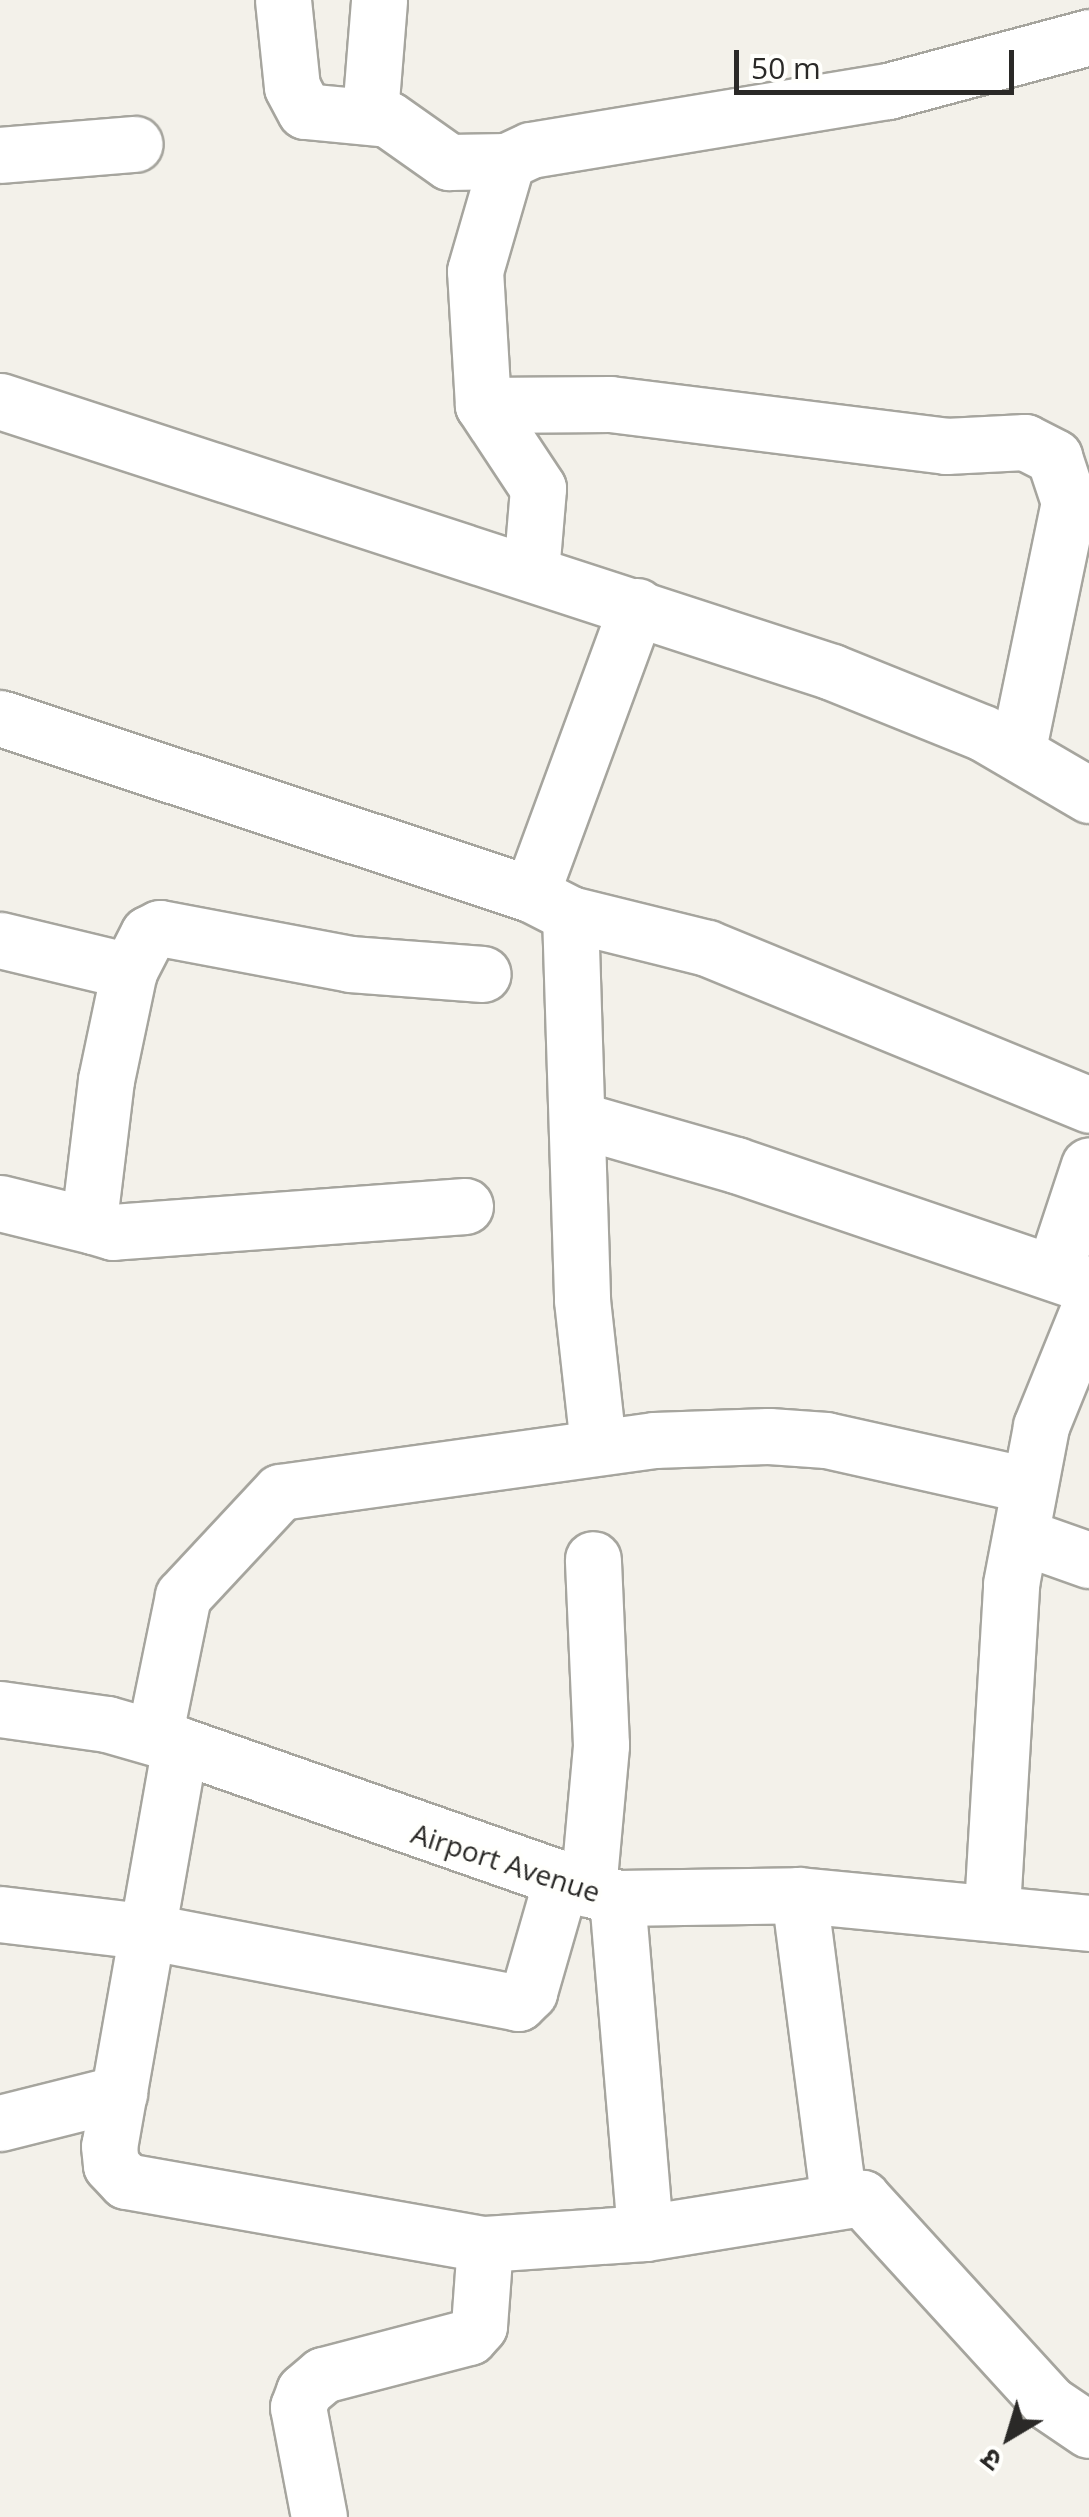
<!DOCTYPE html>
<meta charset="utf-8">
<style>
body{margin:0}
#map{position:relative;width:1089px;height:2517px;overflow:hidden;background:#f3f1ea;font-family:"Open Sans","Noto Sans Devanagari",sans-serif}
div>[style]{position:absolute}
.roads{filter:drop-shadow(2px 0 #a6a59e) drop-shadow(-2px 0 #a6a59e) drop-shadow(0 2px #a6a59e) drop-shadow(0 -2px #a6a59e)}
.minor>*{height:55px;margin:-27.5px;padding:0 27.5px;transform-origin:27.5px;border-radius:27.5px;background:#fff}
span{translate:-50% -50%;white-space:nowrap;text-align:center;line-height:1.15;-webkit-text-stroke:8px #fffffc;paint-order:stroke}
.street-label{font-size:28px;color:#2a2927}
.north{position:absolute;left:959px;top:2387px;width:100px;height:100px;-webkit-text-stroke:8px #fffffc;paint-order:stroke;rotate:218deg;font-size:28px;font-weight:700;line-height:40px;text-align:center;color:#2a2927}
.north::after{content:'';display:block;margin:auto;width:35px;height:45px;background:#2a2927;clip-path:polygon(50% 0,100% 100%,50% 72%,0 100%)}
.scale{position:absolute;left:734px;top:50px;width:280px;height:45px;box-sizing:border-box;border:5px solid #2a2927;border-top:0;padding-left:12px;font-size:30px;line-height:35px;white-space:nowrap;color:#2a2927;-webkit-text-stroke:8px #fffffc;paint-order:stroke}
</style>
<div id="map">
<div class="roads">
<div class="minor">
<i style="left:283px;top:0;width:87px;rotate:84.1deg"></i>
<i style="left:292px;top:87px;width:27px;rotate:62deg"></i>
<i style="left:305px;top:111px;width:83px;rotate:5.5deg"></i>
<i style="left:388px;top:119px;width:75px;rotate:35.2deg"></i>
<i style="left:449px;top:162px;width:58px;rotate:-1deg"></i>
<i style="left:370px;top:113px;width:113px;rotate:-85.4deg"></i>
<i style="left:0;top:155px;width:135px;rotate:-4.7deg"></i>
<i style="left:0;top:401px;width:875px;rotate:18.04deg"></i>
<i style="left:832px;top:672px;width:163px;rotate:22deg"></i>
<i style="left:983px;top:733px;width:123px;rotate:30.3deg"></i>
<i style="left:483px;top:405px;width:127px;rotate:-0.5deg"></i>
<i style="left:610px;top:404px;width:339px;rotate:7.1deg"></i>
<i style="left:946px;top:446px;width:79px;rotate:-2.9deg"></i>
<i style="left:1025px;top:442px;width:33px;rotate:27deg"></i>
<i style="left:1054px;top:457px;width:47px;rotate:71.6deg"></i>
<i style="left:1069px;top:502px;width:255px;rotate:101.7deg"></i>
<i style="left:531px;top:572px;width:84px;rotate:-85.2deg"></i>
<i style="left:538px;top:488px;width:100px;rotate:-123.5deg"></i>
<i style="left:483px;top:405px;width:134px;rotate:-93.4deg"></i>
<i style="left:475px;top:271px;width:115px;rotate:-73.8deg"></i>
<i style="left:507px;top:161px;width:26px;rotate:-25deg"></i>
<i style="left:531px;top:150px;width:362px;rotate:-9.4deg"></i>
<i style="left:888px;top:91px;width:208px;rotate:-15deg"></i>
<i style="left:637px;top:606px;width:307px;rotate:110.2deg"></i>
<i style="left:531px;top:894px;width:44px;rotate:27.1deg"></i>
<i style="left:570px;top:914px;width:141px;rotate:13.9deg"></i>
<i style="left:707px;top:948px;width:413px;rotate:22.3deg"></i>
<i style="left:0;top:718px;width:559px;rotate:18.34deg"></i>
<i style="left:570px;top:914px;width:386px;rotate:88.2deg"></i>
<i style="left:582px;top:1300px;width:147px;rotate:83.7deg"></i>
<i style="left:0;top:940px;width:133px;rotate:13.5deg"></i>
<i style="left:579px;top:1120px;width:163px;rotate:16deg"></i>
<i style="left:736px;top:1165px;width:373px;rotate:18.8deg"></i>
<i style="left:0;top:1203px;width:96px;rotate:13.9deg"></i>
<i style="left:465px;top:1206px;width:353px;rotate:175.8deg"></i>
<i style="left:113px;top:1232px;width:21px;rotate:-163deg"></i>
<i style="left:93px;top:1226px;width:14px;rotate:-102deg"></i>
<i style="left:90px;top:1212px;width:133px;rotate:-83.1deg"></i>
<i style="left:106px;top:1080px;width:111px;rotate:-78.1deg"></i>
<i style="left:129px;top:971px;width:42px;rotate:-62.8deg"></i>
<i style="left:148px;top:934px;width:13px;rotate:-27deg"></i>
<i style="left:160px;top:928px;width:193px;rotate:10.7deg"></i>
<i style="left:350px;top:964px;width:133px;rotate:4.3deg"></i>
<i style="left:1055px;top:1268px;width:108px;rotate:-71.7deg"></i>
<i style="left:1024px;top:1537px;width:69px;rotate:19.5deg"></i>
<i style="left:0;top:1709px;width:108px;rotate:8deg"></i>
<i style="left:107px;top:1724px;width:76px;rotate:16deg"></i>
<i style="left:180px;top:1745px;width:463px;rotate:19.3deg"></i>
<i style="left:617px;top:1898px;width:182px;rotate:-0.9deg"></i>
<i style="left:799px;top:1895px;width:291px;rotate:5.5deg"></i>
<i style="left:154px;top:1737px;width:144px;rotate:-78.4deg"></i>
<i style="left:183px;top:1596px;width:142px;rotate:-47deg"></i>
<i style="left:280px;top:1492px;width:378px;rotate:-7.9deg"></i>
<i style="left:654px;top:1440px;width:115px;rotate:-2deg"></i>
<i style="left:769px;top:1436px;width:57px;rotate:4deg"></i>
<i style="left:826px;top:1440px;width:207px;rotate:12.6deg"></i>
<i style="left:180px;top:1745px;width:407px;rotate:100deg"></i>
<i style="left:109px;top:2146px;width:19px;rotate:84deg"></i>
<i style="left:111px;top:2165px;width:22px;rotate:47deg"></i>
<i style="left:126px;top:2181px;width:364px;rotate:10deg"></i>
<i style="left:485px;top:2244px;width:160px;rotate:-3.9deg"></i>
<i style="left:645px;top:2233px;width:220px;rotate:-9.2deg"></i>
<i style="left:862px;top:2198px;width:277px;rotate:47.6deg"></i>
<i style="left:1049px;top:2403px;width:48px;rotate:34deg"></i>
<i style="left:588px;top:1889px;width:145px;rotate:-84.8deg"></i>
<i style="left:601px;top:1745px;width:186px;rotate:-92.5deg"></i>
<i style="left:799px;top:1895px;width:305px;rotate:82.6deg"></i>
<i style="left:617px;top:1898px;width:336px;rotate:85.2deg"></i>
<i style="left:992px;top:1908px;width:325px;rotate:-86.6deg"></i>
<i style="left:1011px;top:1584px;width:161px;rotate:-79.2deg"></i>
<i style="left:1041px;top:1426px;width:127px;rotate:-67.9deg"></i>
<i style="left:0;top:1914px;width:152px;rotate:6.8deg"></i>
<i style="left:151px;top:1932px;width:374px;rotate:10.9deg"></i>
<i style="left:518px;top:2003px;width:16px;rotate:-45deg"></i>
<i style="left:529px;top:1992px;width:116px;rotate:-73.9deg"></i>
<i style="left:0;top:2123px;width:123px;rotate:-14.1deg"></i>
<i style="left:319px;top:2517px;width:112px;rotate:-100.8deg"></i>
<i style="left:298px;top:2407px;width:17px;rotate:-69deg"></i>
<i style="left:304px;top:2391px;width:25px;rotate:-40deg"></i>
<i style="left:323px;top:2375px;width:151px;rotate:-14.6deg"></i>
<i style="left:469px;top:2337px;width:15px;rotate:-48deg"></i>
<i style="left:479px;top:2326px;width:82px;rotate:-85.8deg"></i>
</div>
</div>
<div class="street-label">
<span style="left:506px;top:1862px;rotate:18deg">Airport Avenue</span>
</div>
<div class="north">उ</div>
<div class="scale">50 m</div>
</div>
